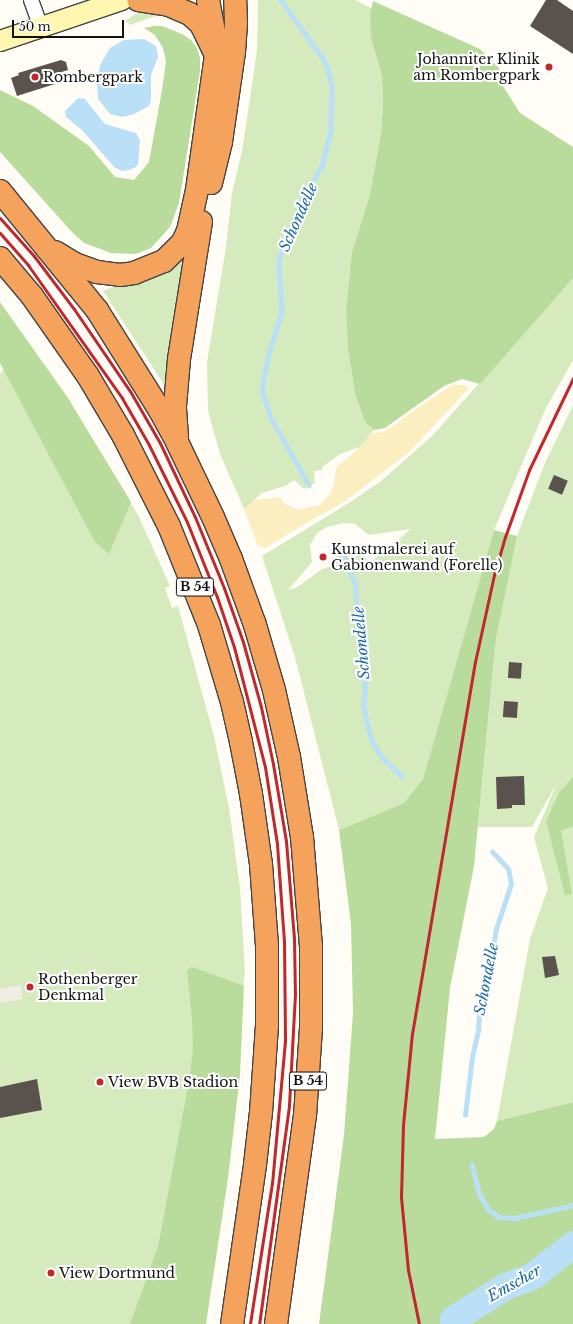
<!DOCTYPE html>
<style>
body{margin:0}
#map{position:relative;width:573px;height:1324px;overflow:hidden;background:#fffdf5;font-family:"Libre Baskerville",serif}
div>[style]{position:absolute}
.green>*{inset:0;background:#d5ebbd}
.forest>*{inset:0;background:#b9dc9c}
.sand>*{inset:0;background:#fbeec1}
.plaza>*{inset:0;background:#f1ede2}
.water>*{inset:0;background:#b9e0f7}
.stream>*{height:4.5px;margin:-2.25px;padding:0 2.25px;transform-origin:2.25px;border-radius:2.25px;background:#b9e0f7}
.river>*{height:27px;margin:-13.5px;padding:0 13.5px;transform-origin:13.5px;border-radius:13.5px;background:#b9e0f7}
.building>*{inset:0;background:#5a524d;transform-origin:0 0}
.roads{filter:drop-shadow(1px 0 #444) drop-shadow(-1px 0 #444) drop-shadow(0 1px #444) drop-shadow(0 -1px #444)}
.street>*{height:14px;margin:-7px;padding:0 7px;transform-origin:7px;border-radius:7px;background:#fff}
.secondary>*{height:20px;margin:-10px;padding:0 10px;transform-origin:10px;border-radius:10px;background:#fff6b0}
.highway>*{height:22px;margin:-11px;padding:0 11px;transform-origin:11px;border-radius:11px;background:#f5a25d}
.rail>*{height:3px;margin:-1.5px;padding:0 1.5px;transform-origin:1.5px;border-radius:1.5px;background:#c4262e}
.dots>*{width:11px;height:11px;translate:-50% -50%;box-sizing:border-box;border:2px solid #fff;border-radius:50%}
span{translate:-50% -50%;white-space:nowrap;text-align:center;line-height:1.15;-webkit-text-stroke:4px #fff;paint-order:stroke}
.shield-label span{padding:1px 3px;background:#fff;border:1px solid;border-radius:3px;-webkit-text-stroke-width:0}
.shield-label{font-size:13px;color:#111;font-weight:700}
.poi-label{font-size:14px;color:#111}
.right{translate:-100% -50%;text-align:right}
.left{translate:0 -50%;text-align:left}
.water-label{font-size:15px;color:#1768a6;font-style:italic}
.scale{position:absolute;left:12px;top:20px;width:112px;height:18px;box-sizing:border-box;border:2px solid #111;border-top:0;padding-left:5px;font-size:12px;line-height:14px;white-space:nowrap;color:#111;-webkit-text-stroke:3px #fff;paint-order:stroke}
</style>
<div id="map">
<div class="green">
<i style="clip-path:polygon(258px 0,355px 0,371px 8px,371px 38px,382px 75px,383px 104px,381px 134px,370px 194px,352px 252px,346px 309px,348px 347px,355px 394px,365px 422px,374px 430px,360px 447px,340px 454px,322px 467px,322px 470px,314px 471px,315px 483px,304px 489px,294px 480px,285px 486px,262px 493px,244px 509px,220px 454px,208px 411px,207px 362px,226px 247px,232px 193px,242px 151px,251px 92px,257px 50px)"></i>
<i style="clip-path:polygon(149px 11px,174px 17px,159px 15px,130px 25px,125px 21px,135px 14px)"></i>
<i style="clip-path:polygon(186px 255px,167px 389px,103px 291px)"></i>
<i style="clip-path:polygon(evenodd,573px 278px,573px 360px,545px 410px,494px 530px,423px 779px,404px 803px,339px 830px,295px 657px,262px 556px,349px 503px,381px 481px,432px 436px,573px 278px,343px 523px,355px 524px,369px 535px,411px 529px,370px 563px,359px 550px,356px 555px,345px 545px,335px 550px,335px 565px,322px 569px,296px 588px,288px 590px,312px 562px,310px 545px,317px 533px,327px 527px,343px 523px)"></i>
<i style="clip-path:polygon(4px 368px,66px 487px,130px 502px,139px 517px,170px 586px,165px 588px,172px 608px,178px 606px,214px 736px,229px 808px,240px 888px,245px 971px,243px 987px,168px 1324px,0 1324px,0 374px)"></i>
<i style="clip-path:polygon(573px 405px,573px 1102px,497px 1121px,530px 939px,548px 888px,534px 837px,557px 783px,532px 827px,478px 827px,496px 639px,517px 536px,544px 465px)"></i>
</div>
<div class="forest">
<i style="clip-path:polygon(373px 1px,480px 49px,499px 68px,501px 83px,520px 113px,573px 147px,573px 278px,480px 384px,462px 379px,444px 386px,385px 428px,374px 430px,365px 422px,355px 394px,348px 348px,346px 309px,352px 252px,370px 194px,381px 134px,383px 104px,382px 76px,371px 38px,370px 14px)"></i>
<i style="clip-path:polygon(155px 26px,162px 26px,182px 34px,191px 40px,197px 48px,200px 58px,200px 71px,179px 203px,170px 227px,151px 248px,136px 254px,111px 253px,84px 243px,71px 231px,0 152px,0 90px,33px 106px,89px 146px,115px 177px,134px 180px,149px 162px,162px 90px,166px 61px,163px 48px,155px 35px,144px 28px)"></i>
<i style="clip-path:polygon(0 302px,68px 398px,131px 502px,109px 554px,95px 542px,0 363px)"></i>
<i style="clip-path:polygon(494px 530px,517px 536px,496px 639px,474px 866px,450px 988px,435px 1139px,484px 1137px,494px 1129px,497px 1121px,573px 1102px,573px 1324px,319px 1324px,344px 1135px,353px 1013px,351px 924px,339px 830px,404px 803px,423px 779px)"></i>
<i style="clip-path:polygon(573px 777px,573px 826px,561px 831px,572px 894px,565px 895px,546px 821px,559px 793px)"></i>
<i style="clip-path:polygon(192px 967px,244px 986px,240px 1075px,228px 1178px,206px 1324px,130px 1324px,158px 1247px,189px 1081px,193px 1050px,192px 1019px,187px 970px)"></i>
</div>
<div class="sand">
<i style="clip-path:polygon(452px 385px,465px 385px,469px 388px,408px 453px,344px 502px,304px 524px,264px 549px,262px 545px,258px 546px,244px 509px,254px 500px,280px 497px,284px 503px,298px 510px,320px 505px,331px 493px,334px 483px,336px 468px,360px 447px,371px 434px,382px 432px,392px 427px,410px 413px)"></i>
</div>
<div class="plaza">
<i style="clip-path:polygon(21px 985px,23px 999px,0 1003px,0 989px)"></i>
</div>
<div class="water">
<i style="clip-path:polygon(144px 39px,156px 46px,158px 57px,151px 75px,151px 101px,149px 106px,134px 114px,122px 117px,110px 114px,98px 99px,97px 80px,100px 65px,110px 48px,124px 40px)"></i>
<i style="clip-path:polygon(78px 98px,85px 99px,105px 124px,136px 133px,140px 140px,138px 164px,136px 167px,129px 170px,122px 171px,114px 167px,82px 130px,66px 117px,65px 111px)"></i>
</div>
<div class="stream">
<i style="left:281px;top:0;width:70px;rotate:54.3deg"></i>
<i style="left:322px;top:57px;width:13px;rotate:63deg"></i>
<i style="left:328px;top:69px;width:18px;rotate:77deg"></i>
<i style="left:332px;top:87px;width:44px;rotate:91.3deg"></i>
<i style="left:331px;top:131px;width:36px;rotate:104deg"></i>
<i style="left:322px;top:166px;width:39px;rotate:120deg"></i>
<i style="left:302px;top:200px;width:61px;rotate:111.1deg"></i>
<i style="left:280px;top:257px;width:8px;rotate:97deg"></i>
<i style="left:279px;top:265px;width:46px;rotate:86.3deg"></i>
<i style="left:282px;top:311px;width:49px;rotate:106.6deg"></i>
<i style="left:268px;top:358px;width:26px;rotate:101deg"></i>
<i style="left:263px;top:384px;width:9px;rotate:90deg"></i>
<i style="left:263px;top:393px;width:26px;rotate:72deg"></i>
<i style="left:271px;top:418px;width:77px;rotate:60.4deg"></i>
<i style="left:341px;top:548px;width:41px;rotate:68.5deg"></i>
<i style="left:356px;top:586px;width:38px;rotate:88deg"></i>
<i style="left:357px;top:624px;width:44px;rotate:78.2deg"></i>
<i style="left:366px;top:667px;width:41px;rotate:92.8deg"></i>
<i style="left:364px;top:708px;width:32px;rotate:77deg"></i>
<i style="left:371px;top:739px;width:21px;rotate:59deg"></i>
<i style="left:382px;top:757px;width:28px;rotate:44deg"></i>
<i style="left:465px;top:1115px;width:58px;rotate:-83.1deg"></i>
<i style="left:472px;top:1057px;width:28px;rotate:-77deg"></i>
<i style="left:478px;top:1030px;width:30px;rotate:-86deg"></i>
<i style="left:480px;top:1000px;width:22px;rotate:-72deg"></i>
<i style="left:487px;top:979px;width:51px;rotate:-79.8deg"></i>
<i style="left:496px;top:929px;width:47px;rotate:-71.6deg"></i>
<i style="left:511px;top:884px;width:15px;rotate:-101deg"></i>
<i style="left:508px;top:869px;width:23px;rotate:-133deg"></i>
<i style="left:472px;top:1164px;width:32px;rotate:76deg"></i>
<i style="left:480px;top:1195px;width:17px;rotate:59deg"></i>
<i style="left:489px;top:1210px;width:12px;rotate:35deg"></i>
<i style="left:499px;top:1217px;width:16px;rotate:4deg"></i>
<i style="left:515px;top:1218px;width:59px;rotate:-12.6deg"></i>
</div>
<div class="river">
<i style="left:453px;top:1319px;width:62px;rotate:-32.4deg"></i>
<i style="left:505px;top:1286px;width:29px;rotate:-20deg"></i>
<i style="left:532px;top:1276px;width:52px;rotate:-38deg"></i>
</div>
<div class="building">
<i style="clip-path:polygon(546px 0,557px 0,573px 11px,573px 54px,530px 26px)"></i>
<i style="clip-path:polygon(61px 60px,66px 62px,68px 70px,55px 74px,58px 83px,17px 96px,11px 78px,19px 75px,18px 73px)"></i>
<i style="left:554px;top:475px;width:15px;height:15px;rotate:23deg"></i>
<i style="left:509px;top:662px;width:13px;height:16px;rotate:4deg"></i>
<i style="left:504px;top:701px;width:14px;height:16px;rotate:4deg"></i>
<i style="clip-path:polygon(524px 776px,525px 805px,512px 805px,512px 808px,497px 809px,496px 777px)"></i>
<i style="clip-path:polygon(555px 956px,559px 975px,545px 978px,542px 957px)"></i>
<i style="clip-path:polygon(37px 1079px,42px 1110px,0 1118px,0 1087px)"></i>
</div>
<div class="roads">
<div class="street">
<i style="left:31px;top:0;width:29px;rotate:70deg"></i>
</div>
<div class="secondary">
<i style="left:0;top:41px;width:129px;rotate:-18.6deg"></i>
</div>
<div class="highway">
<i style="left:208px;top:0;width:43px;rotate:79.2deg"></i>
<i style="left:211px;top:183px;width:42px;rotate:-76.3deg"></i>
<i style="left:221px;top:142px;width:91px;rotate:-81.8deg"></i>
<i style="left:234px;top:52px;width:29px;rotate:-86deg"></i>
<i style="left:236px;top:23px;width:23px;rotate:-92deg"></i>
<i style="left:0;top:191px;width:154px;rotate:50.8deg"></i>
<i style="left:97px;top:310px;width:117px;rotate:57.9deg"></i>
<i style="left:159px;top:409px;width:38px;rotate:61deg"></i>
<i style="left:177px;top:442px;width:83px;rotate:64.4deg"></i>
<i style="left:213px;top:517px;width:46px;rotate:66.8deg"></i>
<i style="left:231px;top:559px;width:70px;rotate:70deg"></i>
<i style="left:255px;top:625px;width:68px;rotate:73.7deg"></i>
<i style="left:274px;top:690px;width:69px;rotate:77.4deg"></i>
<i style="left:289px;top:757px;width:81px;rotate:80.8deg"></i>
<i style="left:302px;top:837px;width:109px;rotate:85.3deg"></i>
<i style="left:311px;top:946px;width:82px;rotate:90deg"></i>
<i style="left:311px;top:1028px;width:87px;rotate:93.9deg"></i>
<i style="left:305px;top:1115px;width:211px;rotate:97.9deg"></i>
<i style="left:55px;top:252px;width:23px;rotate:31deg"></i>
<i style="left:75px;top:264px;width:23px;rotate:20deg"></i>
<i style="left:97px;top:272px;width:23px;rotate:7deg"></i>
<i style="left:120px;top:275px;width:14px;rotate:-8deg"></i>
<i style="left:134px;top:273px;width:32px;rotate:-22deg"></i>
<i style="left:164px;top:261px;width:27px;rotate:-45deg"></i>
<i style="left:183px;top:242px;width:12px;rotate:-66deg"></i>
<i style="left:188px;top:231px;width:42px;rotate:-77.6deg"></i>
<i style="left:197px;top:190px;width:136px;rotate:-82deg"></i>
<i style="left:216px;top:55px;width:34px;rotate:-116deg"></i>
<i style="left:201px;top:24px;width:15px;rotate:-138deg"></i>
<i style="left:190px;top:14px;width:23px;rotate:-157deg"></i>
<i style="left:169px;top:5px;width:31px;rotate:-171deg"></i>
<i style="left:0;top:258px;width:50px;rotate:49.9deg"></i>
<i style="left:32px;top:296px;width:98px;rotate:55deg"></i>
<i style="left:88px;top:376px;width:69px;rotate:59.3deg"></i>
<i style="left:123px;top:435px;width:102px;rotate:63.2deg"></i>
<i style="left:169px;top:526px;width:107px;rotate:68deg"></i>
<i style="left:209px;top:625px;width:80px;rotate:73.4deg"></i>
<i style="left:232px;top:702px;width:41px;rotate:77.3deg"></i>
<i style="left:241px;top:742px;width:53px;rotate:79.1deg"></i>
<i style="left:251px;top:794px;width:71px;rotate:81.9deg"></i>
<i style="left:261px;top:864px;width:81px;rotate:85.8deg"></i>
<i style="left:267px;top:945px;width:80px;rotate:90deg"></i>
<i style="left:267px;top:1025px;width:87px;rotate:93.9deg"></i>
<i style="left:261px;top:1112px;width:53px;rotate:96.5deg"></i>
<i style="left:255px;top:1165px;width:161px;rotate:98.2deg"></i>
<i style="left:177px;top:437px;width:31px;rotate:-94deg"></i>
<i style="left:175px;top:406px;width:47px;rotate:-85.1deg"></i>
<i style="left:179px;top:359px;width:139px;rotate:-80.9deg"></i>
</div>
</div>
<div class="rail">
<i style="left:0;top:218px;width:51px;rotate:48.2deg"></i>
<i style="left:34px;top:256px;width:66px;rotate:53deg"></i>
<i style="left:74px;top:309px;width:99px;rotate:55.7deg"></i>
<i style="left:130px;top:391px;width:60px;rotate:60deg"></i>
<i style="left:160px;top:443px;width:82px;rotate:64.7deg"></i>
<i style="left:195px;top:517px;width:77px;rotate:67.8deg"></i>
<i style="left:224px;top:588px;width:57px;rotate:70.6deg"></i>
<i style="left:243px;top:642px;width:67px;rotate:74.5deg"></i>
<i style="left:261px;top:707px;width:58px;rotate:78.1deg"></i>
<i style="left:273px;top:764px;width:78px;rotate:80.4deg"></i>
<i style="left:286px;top:841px;width:98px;rotate:85.3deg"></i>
<i style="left:294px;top:939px;width:55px;rotate:89deg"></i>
<i style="left:295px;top:994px;width:112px;rotate:93.1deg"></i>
<i style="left:289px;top:1106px;width:220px;rotate:97.8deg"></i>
<i style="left:0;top:233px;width:43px;rotate:48.8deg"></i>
<i style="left:28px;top:265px;width:163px;rotate:54.7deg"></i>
<i style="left:122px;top:398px;width:54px;rotate:60.1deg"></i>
<i style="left:149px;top:445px;width:86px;rotate:63.7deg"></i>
<i style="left:187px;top:522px;width:81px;rotate:68.2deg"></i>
<i style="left:217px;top:597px;width:53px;rotate:71.2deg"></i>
<i style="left:234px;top:647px;width:124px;rotate:75.5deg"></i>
<i style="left:265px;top:767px;width:78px;rotate:81.1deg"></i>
<i style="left:277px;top:844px;width:97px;rotate:85.9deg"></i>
<i style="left:284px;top:941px;width:100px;rotate:89.4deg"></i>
<i style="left:285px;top:1041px;width:143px;rotate:95.2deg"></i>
<i style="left:272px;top:1183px;width:143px;rotate:98.9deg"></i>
<i style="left:419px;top:1324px;width:55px;rotate:-101.5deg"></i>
<i style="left:408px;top:1270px;width:73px;rotate:-95.5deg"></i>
<i style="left:401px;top:1197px;width:72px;rotate:-88.4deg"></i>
<i style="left:403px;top:1125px;width:91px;rotate:-84.4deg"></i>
<i style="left:412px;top:1034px;width:377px;rotate:-80.4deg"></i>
<i style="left:475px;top:662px;width:89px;rotate:-77.7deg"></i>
<i style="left:494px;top:575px;width:40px;rotate:-74deg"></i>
<i style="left:505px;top:537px;width:71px;rotate:-70.3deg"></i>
<i style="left:529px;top:470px;width:102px;rotate:-64.4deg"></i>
</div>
<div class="dots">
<i style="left:549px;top:67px;background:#c4262e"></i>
<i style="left:35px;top:77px;background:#c4262e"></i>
<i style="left:323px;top:557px;background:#c4262e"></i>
<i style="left:30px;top:987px;background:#c4262e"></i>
<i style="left:100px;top:1082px;background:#c4262e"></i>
<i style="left:51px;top:1273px;background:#c4262e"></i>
</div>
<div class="shield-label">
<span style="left:195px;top:587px">B 54</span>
<span style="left:308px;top:1081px">B 54</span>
</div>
<div class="poi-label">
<span class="right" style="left:540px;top:67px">Johanniter Klinik<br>am Rombergpark</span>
<span class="left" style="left:43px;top:77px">Rombergpark</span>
<span class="left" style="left:331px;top:557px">Kunstmalerei auf<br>Gabionenwand (Forelle)</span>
<span class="left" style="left:38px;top:987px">Rothenberger<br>Denkmal</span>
<span class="left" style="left:108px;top:1082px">View BVB Stadion</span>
<span class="left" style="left:59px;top:1273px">View Dortmund</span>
</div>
<div class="water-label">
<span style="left:298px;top:217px;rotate:-66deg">Schondelle</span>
<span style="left:361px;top:643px;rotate:-95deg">Schondelle</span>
<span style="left:486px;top:979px;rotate:-79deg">Schondelle</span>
<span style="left:514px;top:1283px;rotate:-29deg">Emscher</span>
</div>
<div class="scale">50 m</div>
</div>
